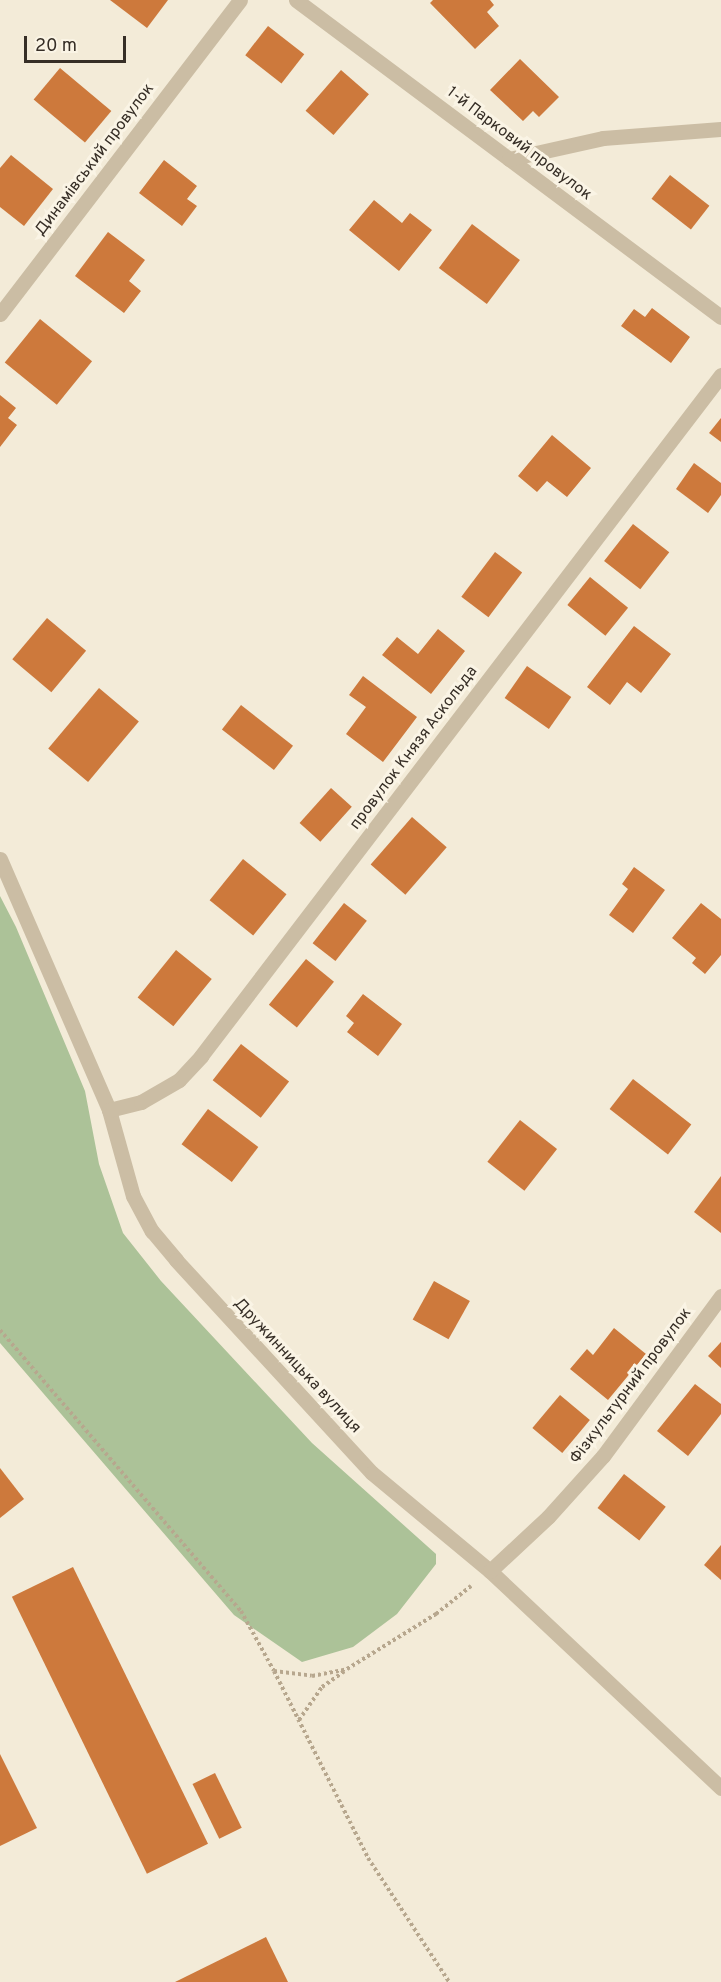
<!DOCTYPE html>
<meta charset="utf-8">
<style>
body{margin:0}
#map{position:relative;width:721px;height:1982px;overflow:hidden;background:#f3ebd8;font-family:Overpass,sans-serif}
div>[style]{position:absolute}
.green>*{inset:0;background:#acc298}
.building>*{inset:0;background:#cd793c;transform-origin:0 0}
.path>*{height:4px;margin-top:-2px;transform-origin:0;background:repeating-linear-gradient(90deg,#b7a78e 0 3px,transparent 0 6px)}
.minor>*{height:15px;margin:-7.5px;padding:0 7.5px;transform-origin:7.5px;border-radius:7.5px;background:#cbbda4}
span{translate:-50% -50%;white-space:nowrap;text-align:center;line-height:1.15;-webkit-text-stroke:6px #faf4e5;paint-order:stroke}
.street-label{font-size:16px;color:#362e26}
.scale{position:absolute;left:24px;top:36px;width:102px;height:27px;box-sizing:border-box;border:3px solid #362e26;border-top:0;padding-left:8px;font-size:18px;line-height:21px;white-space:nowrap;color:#362e26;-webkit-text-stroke:4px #faf4e5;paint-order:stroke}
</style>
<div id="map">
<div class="green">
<i style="clip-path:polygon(0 896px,16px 927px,85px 1091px,99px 1164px,123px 1233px,161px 1281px,312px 1443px,436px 1554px,436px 1564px,397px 1614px,353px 1647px,302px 1662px,234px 1615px,0 1343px)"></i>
</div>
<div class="building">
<i style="clip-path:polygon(110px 0,168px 0,147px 28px)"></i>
<i style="clip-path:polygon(433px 0,490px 0,494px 5px,487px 12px,499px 26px,475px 49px,430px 3px)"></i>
<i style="left:268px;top:26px;width:46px;height:37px;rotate:38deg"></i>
<i style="clip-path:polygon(520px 59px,559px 97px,539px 117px,533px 111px,523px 121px,490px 90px)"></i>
<i style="left:60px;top:68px;width:67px;height:41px;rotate:40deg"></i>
<i style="left:341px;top:70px;width:37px;height:54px;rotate:41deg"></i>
<i style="clip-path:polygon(11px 155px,53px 189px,24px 226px,0 207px,0 168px)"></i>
<i style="clip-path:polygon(164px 160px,197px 186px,187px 199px,197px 206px,182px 226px,139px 193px)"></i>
<i style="left:670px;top:175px;width:50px;height:30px;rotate:38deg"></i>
<i style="clip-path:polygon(374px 200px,402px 223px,410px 213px,432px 230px,399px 271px,349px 230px)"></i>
<i style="left:472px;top:224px;width:60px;height:55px;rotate:37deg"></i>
<i style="clip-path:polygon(108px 232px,145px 260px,129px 281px,141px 291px,124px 313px,75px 276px)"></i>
<i style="clip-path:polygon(652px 308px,690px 337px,671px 363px,621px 326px,634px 309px,645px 317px)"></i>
<i style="left:40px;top:319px;width:67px;height:56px;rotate:39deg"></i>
<i style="clip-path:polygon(0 395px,16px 408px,8px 418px,17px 425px,0 447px)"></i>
<i style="clip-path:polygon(721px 418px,721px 442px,709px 433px)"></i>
<i style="clip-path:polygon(552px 435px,591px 468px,567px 497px,547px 481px,537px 492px,518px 476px)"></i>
<i style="clip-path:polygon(694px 463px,721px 483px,721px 495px,708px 513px,676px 489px)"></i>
<i style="left:633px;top:524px;width:46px;height:47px;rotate:38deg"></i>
<i style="left:495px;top:552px;width:34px;height:56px;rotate:37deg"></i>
<i style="left:590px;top:577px;width:49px;height:36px;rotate:39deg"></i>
<i style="left:47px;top:618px;width:51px;height:54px;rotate:40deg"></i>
<i style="clip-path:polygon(634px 626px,671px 654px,641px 693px,627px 682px,610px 705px,587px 687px)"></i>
<i style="clip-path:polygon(438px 629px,465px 651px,431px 694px,382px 655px,397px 637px,418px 654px)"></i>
<i style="left:527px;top:666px;width:54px;height:39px;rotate:35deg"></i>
<i style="clip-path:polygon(363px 676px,417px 717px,383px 762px,346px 734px,366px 707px,349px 695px)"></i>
<i style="left:99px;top:688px;width:52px;height:79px;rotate:40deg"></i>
<i style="left:241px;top:705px;width:66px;height:31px;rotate:38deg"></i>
<i style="left:331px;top:788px;width:28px;height:47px;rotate:42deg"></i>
<i style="left:412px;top:817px;width:46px;height:63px;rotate:41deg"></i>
<i style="left:243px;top:859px;width:56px;height:53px;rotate:39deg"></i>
<i style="clip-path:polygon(634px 867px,665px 890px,633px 933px,609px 915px,628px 889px,622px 884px)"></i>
<i style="left:344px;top:903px;width:29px;height:51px;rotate:38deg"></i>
<i style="clip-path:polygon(701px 903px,721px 919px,721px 955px,705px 974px,692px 963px,696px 958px,672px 938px)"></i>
<i style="left:176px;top:950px;width:46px;height:61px;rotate:39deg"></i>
<i style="left:306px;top:959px;width:36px;height:59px;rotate:39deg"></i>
<i style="clip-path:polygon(363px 994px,402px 1024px,378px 1056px,347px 1032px,354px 1023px,346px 1016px)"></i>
<i style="left:241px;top:1044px;width:61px;height:46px;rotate:38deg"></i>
<i style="left:633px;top:1079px;width:74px;height:38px;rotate:38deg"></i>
<i style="left:208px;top:1109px;width:63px;height:44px;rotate:37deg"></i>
<i style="left:520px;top:1120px;width:47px;height:53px;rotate:38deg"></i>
<i style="clip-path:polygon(721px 1176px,721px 1233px,694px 1212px)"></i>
<i style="left:434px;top:1281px;width:41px;height:44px;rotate:29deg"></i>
<i style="clip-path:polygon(614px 1328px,646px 1354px,608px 1400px,570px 1369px,587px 1349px,593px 1355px)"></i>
<i style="clip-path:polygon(721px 1342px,721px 1368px,708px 1356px)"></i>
<i style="clip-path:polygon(695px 1384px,721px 1404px,721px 1414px,688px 1456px,657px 1431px)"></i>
<i style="left:560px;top:1395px;width:39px;height:43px;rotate:40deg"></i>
<i style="clip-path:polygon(0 1468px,24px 1499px,0 1518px)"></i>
<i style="left:624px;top:1474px;width:53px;height:43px;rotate:38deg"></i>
<i style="clip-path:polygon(721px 1545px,721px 1580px,704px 1565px)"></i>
<i style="left:73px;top:1567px;width:308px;height:68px;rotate:64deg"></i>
<i style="clip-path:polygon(0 1754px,37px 1828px,0 1846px)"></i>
<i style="left:215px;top:1773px;width:61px;height:25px;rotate:64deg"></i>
<i style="clip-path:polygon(266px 1937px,288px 1982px,175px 1982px)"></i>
</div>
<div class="path">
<i style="left:0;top:1330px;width:370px;rotate:49.4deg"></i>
<i style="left:241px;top:1611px;width:68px;rotate:61.2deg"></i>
<i style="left:274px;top:1671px;width:38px;rotate:7deg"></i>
<i style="left:312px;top:1676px;width:36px;rotate:-11deg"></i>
<i style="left:347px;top:1669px;width:105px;rotate:-31.7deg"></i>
<i style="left:436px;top:1614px;width:45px;rotate:-38.7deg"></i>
<i style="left:274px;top:1671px;width:209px;rotate:63.3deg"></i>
<i style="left:368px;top:1858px;width:148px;rotate:56.8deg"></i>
<i style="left:299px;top:1720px;width:40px;rotate:-55.1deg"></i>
<i style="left:322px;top:1687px;width:28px;rotate:-35deg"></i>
</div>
<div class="minor">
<i style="left:296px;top:0;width:530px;rotate:36.72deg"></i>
<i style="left:509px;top:159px;width:96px;rotate:-12.6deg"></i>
<i style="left:603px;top:138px;width:118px;rotate:-4.4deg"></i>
<i style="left:0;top:314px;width:395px;rotate:-52.6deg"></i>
<i style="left:0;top:859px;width:274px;rotate:66.5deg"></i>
<i style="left:109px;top:1110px;width:89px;rotate:74.4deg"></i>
<i style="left:133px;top:1196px;width:40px;rotate:62deg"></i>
<i style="left:152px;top:1231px;width:38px;rotate:50deg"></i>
<i style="left:176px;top:1260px;width:289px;rotate:47.4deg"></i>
<i style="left:372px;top:1473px;width:153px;rotate:39.7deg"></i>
<i style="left:490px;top:1571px;width:317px;rotate:43.2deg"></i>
<i style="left:109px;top:1110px;width:33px;rotate:-14deg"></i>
<i style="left:141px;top:1102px;width:44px;rotate:-30.1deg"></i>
<i style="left:179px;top:1080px;width:33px;rotate:-47deg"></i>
<i style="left:201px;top:1056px;width:857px;rotate:-52.64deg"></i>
<i style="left:490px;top:1571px;width:79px;rotate:-43deg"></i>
<i style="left:548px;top:1517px;width:82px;rotate:-48deg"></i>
<i style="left:603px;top:1456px;width:199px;rotate:-53.6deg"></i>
</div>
<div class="street-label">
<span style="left:519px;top:144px;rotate:37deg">1-й Парковий провулок</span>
<span style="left:95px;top:160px;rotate:-53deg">Динамівський провулок</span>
<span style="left:414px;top:748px;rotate:-53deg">провулок Князя Аскольда</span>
<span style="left:297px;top:1366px;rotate:47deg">Дружинницька вулиця</span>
<span style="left:631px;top:1386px;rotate:-53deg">Фізкультурний провулок</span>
</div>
<div class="scale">20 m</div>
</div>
